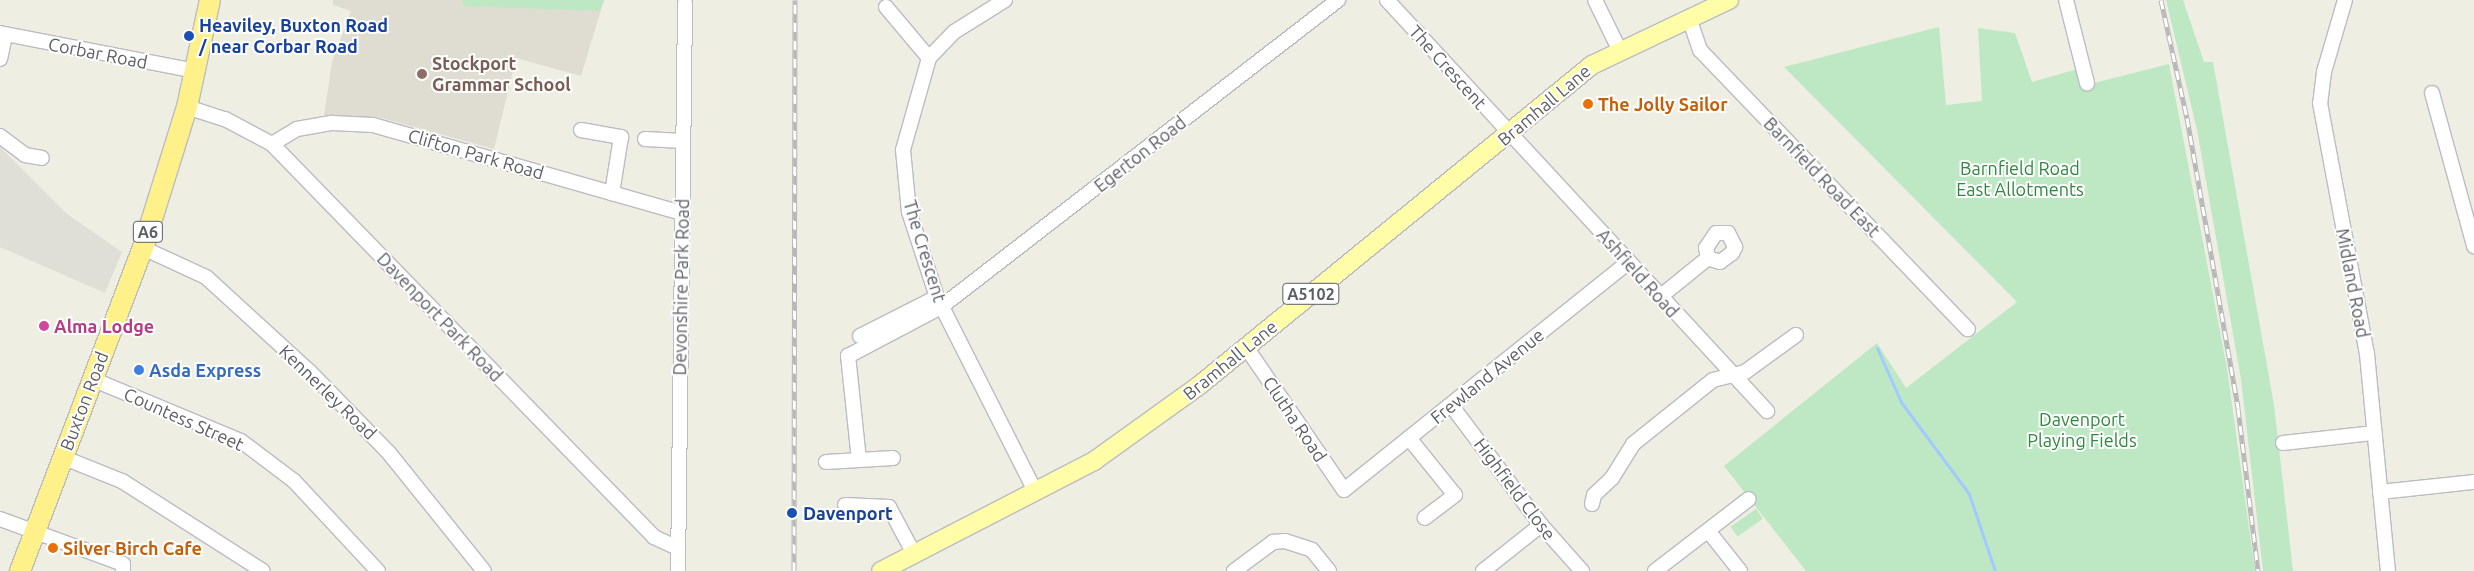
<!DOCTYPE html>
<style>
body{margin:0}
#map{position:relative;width:2474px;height:571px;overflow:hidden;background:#efeee3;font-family:Ubuntu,sans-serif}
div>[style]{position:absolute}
.industrial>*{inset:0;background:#dfdfd7}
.education>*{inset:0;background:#dfddd2}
.green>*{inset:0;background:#bee8c4;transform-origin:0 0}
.stream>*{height:3px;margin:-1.5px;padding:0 1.5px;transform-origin:1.5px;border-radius:1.5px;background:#a3caff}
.roads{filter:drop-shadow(1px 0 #bbbcc3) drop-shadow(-1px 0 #bbbcc3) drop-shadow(0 1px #bbbcc3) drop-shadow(0 -1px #bbbcc3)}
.minor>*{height:14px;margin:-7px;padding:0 7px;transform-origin:7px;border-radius:7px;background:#fff}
.major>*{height:18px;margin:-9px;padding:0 9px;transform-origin:9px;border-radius:9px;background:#fffda8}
.highway>*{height:20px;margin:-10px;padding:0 10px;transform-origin:10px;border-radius:10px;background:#fff18a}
.rail>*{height:5px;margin-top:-2.5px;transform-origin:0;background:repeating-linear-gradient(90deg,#fff 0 9px,#b6b7b8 0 18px);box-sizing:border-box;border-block:1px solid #b6b7b8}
.dots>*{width:14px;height:14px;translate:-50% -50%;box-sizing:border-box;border:2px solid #fff;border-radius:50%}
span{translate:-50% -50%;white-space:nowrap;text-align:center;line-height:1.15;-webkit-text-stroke:4px #fff;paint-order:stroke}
.shield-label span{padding:1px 4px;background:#fff;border:1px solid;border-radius:4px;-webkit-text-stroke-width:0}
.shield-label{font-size:16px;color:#5b5e65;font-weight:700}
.transit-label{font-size:18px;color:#164399;font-weight:700}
.left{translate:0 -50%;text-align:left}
.street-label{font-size:18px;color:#5b5e65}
.education-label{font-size:18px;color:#785e54;font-weight:700}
.food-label{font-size:18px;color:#c56008;font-weight:700}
.park-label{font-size:18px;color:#308740}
.hotel-label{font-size:18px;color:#b23c85;font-weight:700}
.shop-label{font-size:18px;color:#366cbe;font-weight:700}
</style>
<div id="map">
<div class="industrial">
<i style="clip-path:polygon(0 147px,67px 214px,122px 252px,105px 293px,0 247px)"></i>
</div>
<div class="education">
<i style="clip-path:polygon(333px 0,604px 0,581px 76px,516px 58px,494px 149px,378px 117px,324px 116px,332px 62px,351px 11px,333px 5px)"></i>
</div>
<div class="green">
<i style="clip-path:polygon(463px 0,604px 0,600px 11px,463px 6px)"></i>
<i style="clip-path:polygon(2166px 0,2183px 0,2204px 62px,2213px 62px,2274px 405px,2293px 571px,2263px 571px,2241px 379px,2197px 130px)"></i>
<i style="clip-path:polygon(1939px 27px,1946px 105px,1982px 101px,1978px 28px,2015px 33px,2032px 82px,2081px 68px,2090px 84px,2169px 64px,2227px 368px,2255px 571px,1806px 571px,1724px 466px,1877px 343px,1906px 388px,2017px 302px,1784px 67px)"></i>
<i style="left:1756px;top:509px;width:12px;height:31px;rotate:55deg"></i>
</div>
<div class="stream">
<i style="left:1877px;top:348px;width:59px;rotate:66deg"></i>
<i style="left:1901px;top:402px;width:114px;rotate:53.5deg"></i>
<i style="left:1969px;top:494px;width:81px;rotate:71.3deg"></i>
</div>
<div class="roads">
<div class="minor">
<i style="left:1005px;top:0;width:60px;rotate:147.9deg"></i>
<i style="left:954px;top:32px;width:36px;rotate:134deg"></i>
<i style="left:929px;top:58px;width:96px;rotate:105.8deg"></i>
<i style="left:903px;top:150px;width:62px;rotate:84.5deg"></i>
<i style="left:909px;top:212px;width:89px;rotate:71.8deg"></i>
<i style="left:937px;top:297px;width:217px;rotate:63.2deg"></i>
<i style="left:1387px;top:0;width:560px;rotate:47.24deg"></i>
<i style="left:1595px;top:0;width:55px;rotate:63.9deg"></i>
<i style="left:2066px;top:0;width:86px;rotate:75.8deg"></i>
<i style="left:2345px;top:0;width:75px;rotate:106.3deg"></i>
<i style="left:2324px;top:72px;width:31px;rotate:97deg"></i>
<i style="left:2320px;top:103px;width:255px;rotate:79.4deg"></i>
<i style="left:2367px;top:354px;width:218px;rotate:84.5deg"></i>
<i style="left:886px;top:7px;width:67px;rotate:49.9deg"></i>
<i style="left:1689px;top:18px;width:34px;rotate:71deg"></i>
<i style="left:1700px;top:50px;width:387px;rotate:46.2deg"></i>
<i style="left:0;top:33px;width:200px;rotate:11deg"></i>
<i style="left:0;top:59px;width:25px;rotate:-78deg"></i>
<i style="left:2432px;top:93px;width:159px;rotate:74.6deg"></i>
<i style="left:187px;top:107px;width:40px;rotate:18deg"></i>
<i style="left:225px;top:119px;width:53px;rotate:28deg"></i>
<i style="left:272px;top:144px;width:548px;rotate:45.81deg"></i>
<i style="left:654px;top:537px;width:26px;rotate:25deg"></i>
<i style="left:581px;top:130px;width:41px;rotate:9.9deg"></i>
<i style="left:621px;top:137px;width:57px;rotate:99.1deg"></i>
<i style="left:0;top:136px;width:31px;rotate:37deg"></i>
<i style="left:25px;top:155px;width:17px;rotate:10deg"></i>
<i style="left:645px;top:139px;width:38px;rotate:3deg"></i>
<i style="left:272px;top:144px;width:29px;rotate:-31deg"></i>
<i style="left:297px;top:129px;width:36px;rotate:-10deg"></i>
<i style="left:332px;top:123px;width:41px;rotate:2.8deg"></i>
<i style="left:373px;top:125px;width:321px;rotate:15.9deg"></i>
<i style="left:143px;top:248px;width:69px;rotate:24.7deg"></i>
<i style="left:206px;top:277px;width:141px;rotate:42.4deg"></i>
<i style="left:310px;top:372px;width:113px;rotate:45.7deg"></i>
<i style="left:389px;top:453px;width:151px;rotate:51.2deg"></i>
<i style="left:1661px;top:296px;width:60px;rotate:-39deg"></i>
<i style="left:1708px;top:258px;width:10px;rotate:-101deg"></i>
<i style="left:1706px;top:248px;width:18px;rotate:-56deg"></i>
<i style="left:1716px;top:233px;width:12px"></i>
<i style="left:1728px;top:233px;width:16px;rotate:63deg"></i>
<i style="left:1735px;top:247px;width:7px;rotate:117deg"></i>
<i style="left:1732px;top:253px;width:15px;rotate:143deg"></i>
<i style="left:1720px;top:262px;width:13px;rotate:-162deg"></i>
<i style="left:860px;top:336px;width:86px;rotate:-26.9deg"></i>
<i style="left:1246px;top:347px;width:173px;rotate:55.6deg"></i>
<i style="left:1344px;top:490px;width:365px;rotate:-38.7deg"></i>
<i style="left:92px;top:379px;width:161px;rotate:22.6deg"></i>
<i style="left:241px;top:441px;width:66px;rotate:37deg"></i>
<i style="left:294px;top:481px;width:123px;rotate:47deg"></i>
<i style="left:1451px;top:405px;width:150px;rotate:53.1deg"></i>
<i style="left:1541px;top:525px;width:62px;rotate:48.3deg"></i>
<i style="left:1409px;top:438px;width:73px;rotate:51.1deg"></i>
<i style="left:1455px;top:495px;width:38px;rotate:143deg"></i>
<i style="left:2283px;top:443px;width:92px;rotate:-6.3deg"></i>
<i style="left:62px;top:457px;width:65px;rotate:21.8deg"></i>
<i style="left:122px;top:481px;width:167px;rotate:32.6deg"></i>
<i style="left:859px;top:460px;width:105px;rotate:-96deg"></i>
<i style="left:848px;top:356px;width:105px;rotate:-27.8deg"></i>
<i style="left:941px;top:307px;width:502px;rotate:-37.71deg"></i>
<i style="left:826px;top:462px;width:67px;rotate:-3.4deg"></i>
<i style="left:2380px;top:492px;width:95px;rotate:-6.1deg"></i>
<i style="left:1592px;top:504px;width:9px;rotate:-77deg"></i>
<i style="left:1594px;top:495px;width:25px;rotate:-43deg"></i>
<i style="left:1612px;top:478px;width:40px;rotate:-58deg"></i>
<i style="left:1633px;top:444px;width:102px;rotate:-38.7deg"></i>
<i style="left:1713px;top:380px;width:33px;rotate:-14deg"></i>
<i style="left:1745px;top:372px;width:63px;rotate:-36deg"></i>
<i style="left:845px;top:505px;width:44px;rotate:2.6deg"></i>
<i style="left:889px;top:507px;width:53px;rotate:62deg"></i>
<i style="left:0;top:519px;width:131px;rotate:20.1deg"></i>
<i style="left:123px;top:564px;width:7px;rotate:90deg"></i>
<i style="left:1709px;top:532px;width:50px;rotate:51.5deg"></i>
<i style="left:678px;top:571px;width:568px;rotate:-89.29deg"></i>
<i style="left:1234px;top:571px;width:49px;rotate:-36.6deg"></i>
<i style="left:1273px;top:542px;width:12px;rotate:-5deg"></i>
<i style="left:1285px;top:541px;width:28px;rotate:18deg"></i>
<i style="left:1312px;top:550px;width:27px;rotate:51deg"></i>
<i style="left:1483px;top:571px;width:74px;rotate:-38.4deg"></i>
<i style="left:1655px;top:571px;width:118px;rotate:-37.5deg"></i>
</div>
<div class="major">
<i style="left:881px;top:571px;width:240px;rotate:-27.3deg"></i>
<i style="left:1094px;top:461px;width:132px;rotate:-35.7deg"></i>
<i style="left:1201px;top:384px;width:505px;rotate:-39.21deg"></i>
<i style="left:1592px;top:65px;width:152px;rotate:-25.4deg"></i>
</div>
<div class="highway">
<i style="left:20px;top:571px;width:346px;rotate:-69.2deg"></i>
<i style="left:143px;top:248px;width:148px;rotate:-72.7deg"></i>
<i style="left:187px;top:107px;width:109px;rotate:-77.9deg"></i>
</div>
</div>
<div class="rail">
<i style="left:2161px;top:0;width:121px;rotate:77.6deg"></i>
<i style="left:2187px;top:118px;width:294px;rotate:80deg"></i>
<i style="left:2238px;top:408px;width:164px;rotate:83deg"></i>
<i style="left:794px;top:571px;width:571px;rotate:-89.9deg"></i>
</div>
<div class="dots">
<i style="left:189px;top:36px;background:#1a4fb4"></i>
<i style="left:422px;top:74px;background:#8d6e63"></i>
<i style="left:1588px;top:104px;background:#e8710a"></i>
<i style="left:44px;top:326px;background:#d1479c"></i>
<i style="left:139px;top:370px;background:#3f7fe0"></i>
<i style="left:792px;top:513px;background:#1a4fb4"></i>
<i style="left:53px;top:548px;background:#e8710a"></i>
</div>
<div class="shield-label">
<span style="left:148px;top:232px">A6</span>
<span style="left:1311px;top:294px">A5102</span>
</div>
<div class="transit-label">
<span class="left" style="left:199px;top:36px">Heaviley, Buxton Road<br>/ near Corbar Road</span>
<span class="left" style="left:803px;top:513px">Davenport</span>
</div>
<div class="street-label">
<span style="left:98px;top:53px;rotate:11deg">Corbar Road</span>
<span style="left:1448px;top:67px;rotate:48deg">The Crescent</span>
<span style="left:1544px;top:105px;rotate:-40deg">Bramhall Lane</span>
<span style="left:476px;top:154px;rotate:16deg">Clifton Park Road</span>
<span style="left:1140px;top:154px;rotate:-38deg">Egerton Road</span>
<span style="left:1822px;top:177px;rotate:46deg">Barnfield Road East</span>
<span style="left:925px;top:251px;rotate:73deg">The Crescent</span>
<span style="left:1638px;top:273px;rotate:48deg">Ashfield Road</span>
<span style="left:2353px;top:283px;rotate:79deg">Midland Road</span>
<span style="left:681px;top:287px;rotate:-89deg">Devonshire Park Road</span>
<span style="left:440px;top:317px;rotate:46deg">Davenport Park Road</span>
<span style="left:1230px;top:360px;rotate:-39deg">Bramhall Lane</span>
<span style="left:1487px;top:376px;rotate:-39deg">Frewland Avenue</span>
<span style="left:328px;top:392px;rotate:44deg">Kennerley Road</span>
<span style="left:84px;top:401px;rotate:-69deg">Buxton Road</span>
<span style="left:184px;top:419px;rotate:24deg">Countess Street</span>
<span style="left:1295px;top:419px;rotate:56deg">Clutha Road</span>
<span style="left:1515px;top:489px;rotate:53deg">Highfield Close</span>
</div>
<div class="education-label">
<span class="left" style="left:432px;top:74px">Stockport<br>Grammar School</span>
</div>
<div class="food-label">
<span class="left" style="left:1598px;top:104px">The Jolly Sailor</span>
<span class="left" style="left:63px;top:548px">Silver Birch Cafe</span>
</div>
<div class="park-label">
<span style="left:2020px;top:179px">Barnfield Road<br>East Allotments</span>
<span style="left:2082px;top:430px">Davenport<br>Playing Fields</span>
</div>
<div class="hotel-label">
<span class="left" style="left:54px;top:326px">Alma Lodge</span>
</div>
<div class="shop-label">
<span class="left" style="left:149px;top:370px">Asda Express</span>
</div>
</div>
